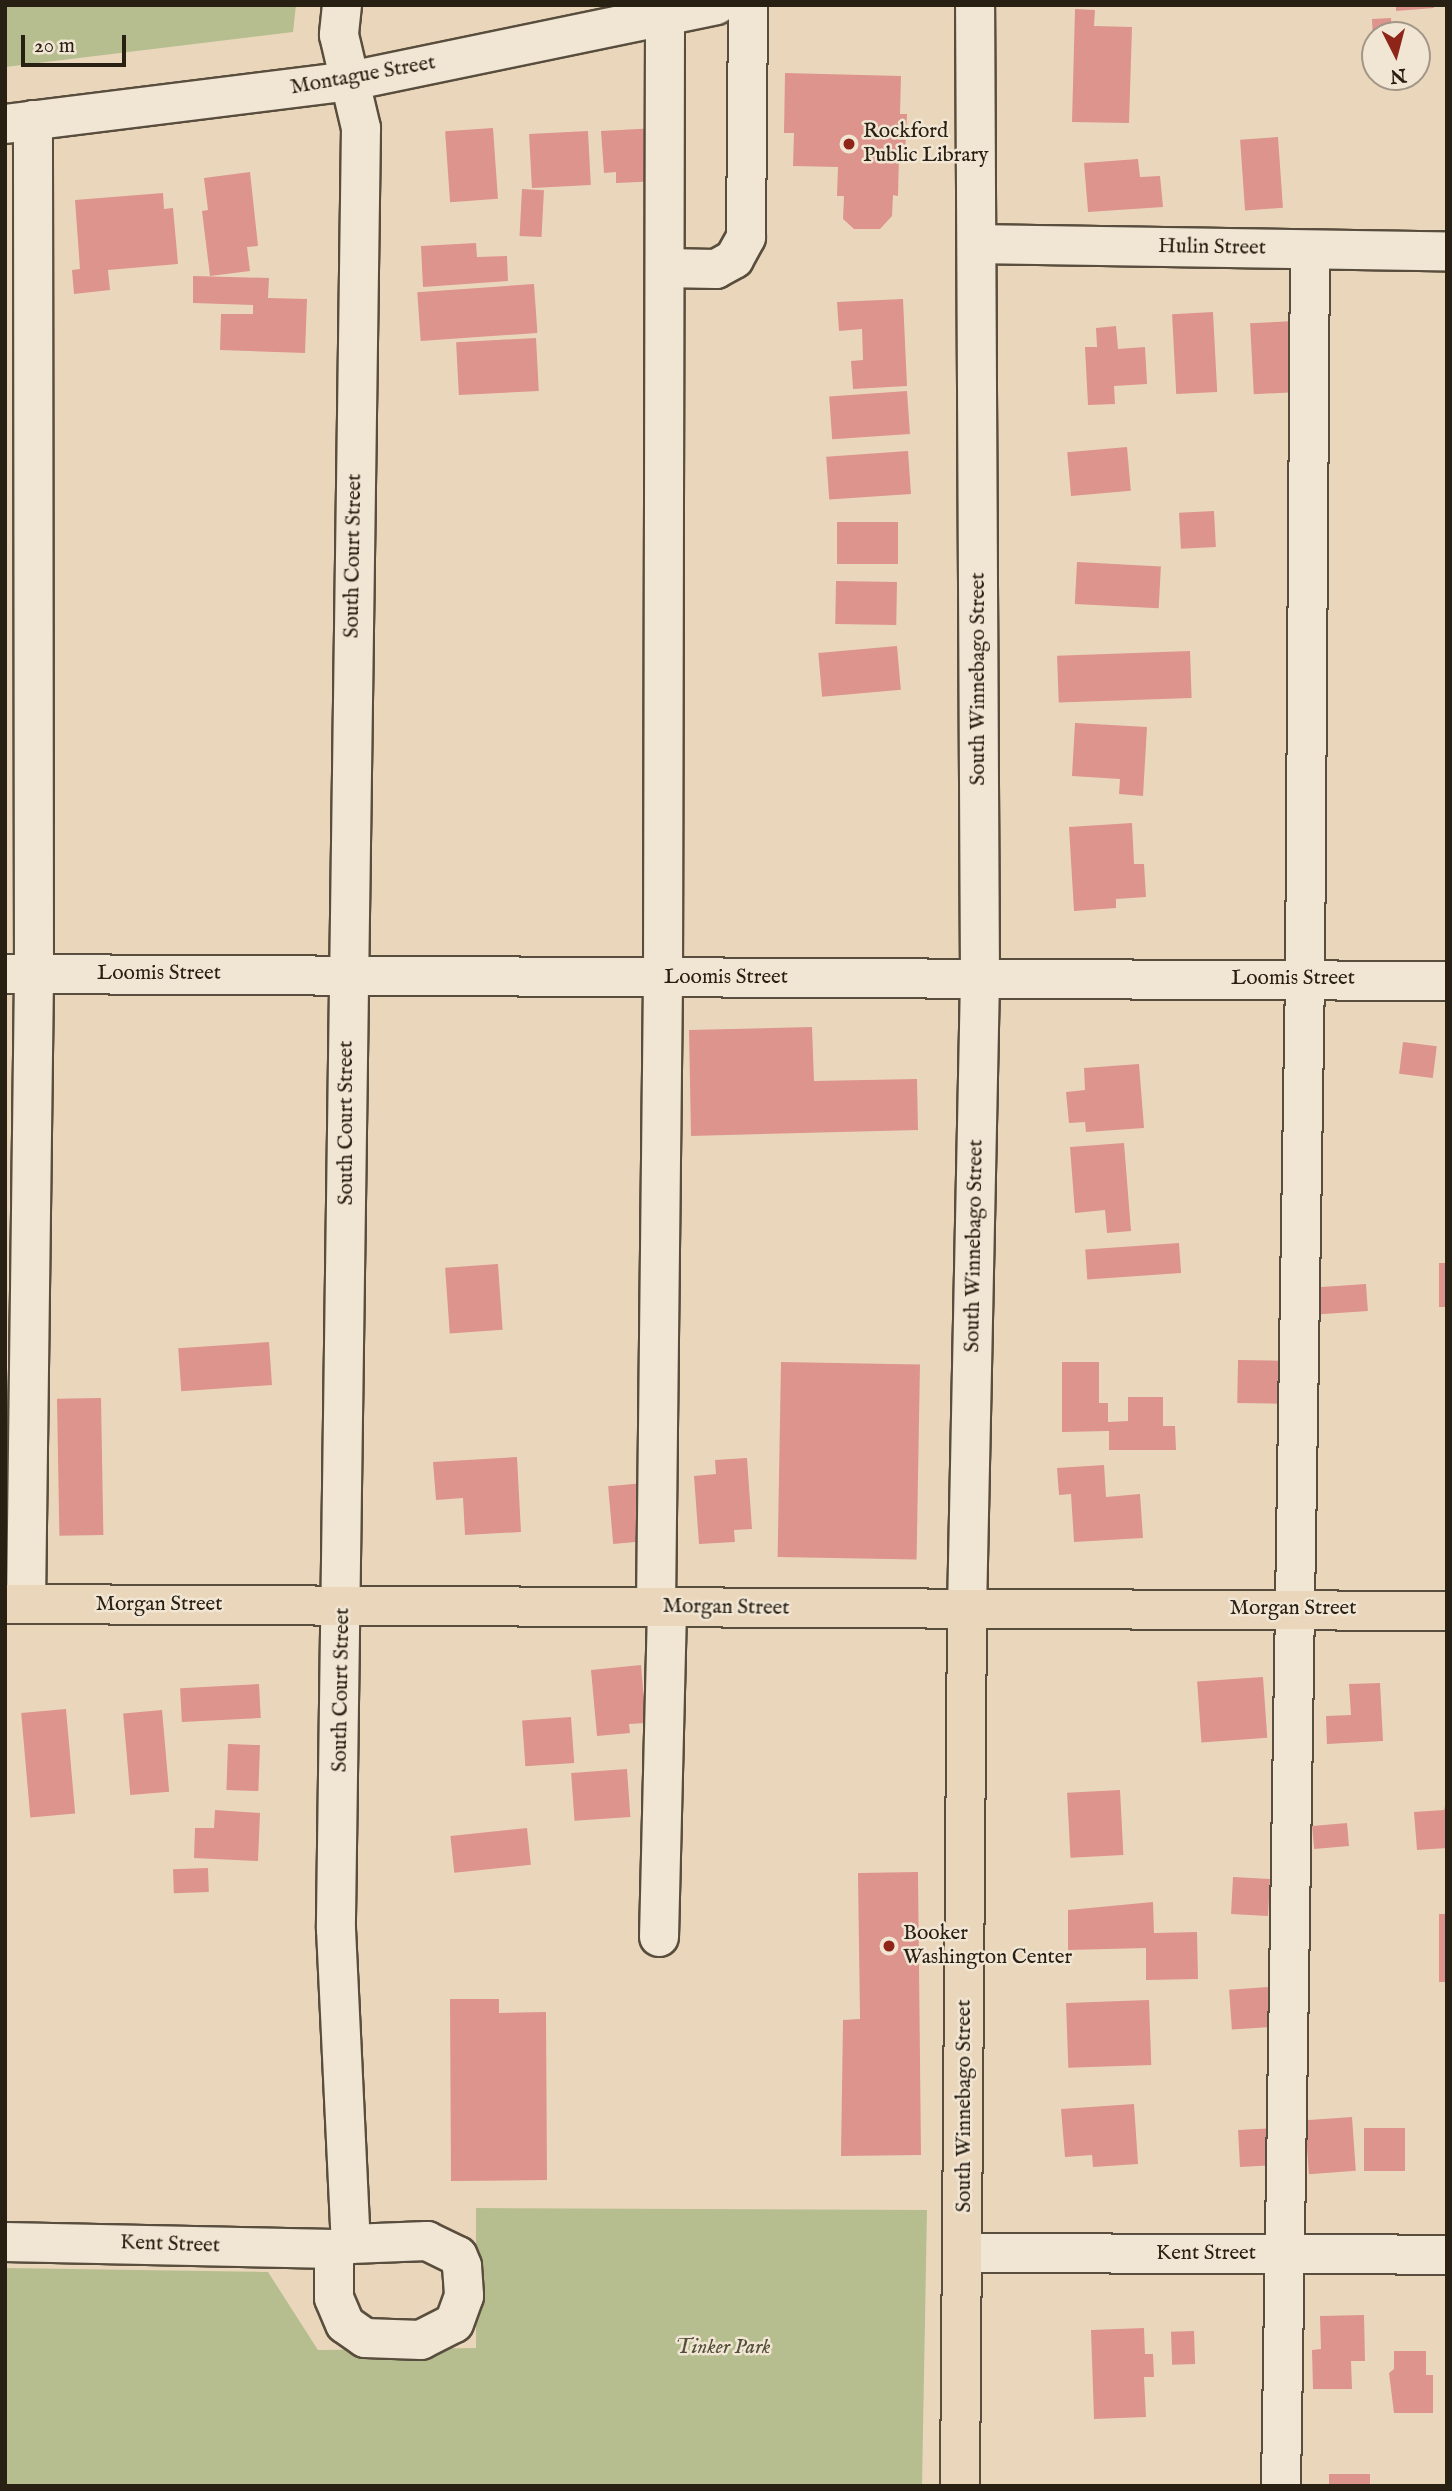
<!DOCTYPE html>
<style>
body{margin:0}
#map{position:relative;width:1452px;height:2491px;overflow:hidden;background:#ead7bb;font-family:"IM FELL English",serif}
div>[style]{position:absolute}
.green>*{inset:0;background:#b6be90}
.building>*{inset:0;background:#dd948c;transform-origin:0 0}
.roads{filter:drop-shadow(2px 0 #594e3e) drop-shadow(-2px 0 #594e3e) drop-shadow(0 2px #594e3e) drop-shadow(0 -2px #594e3e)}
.minor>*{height:38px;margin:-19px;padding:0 19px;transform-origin:19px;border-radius:19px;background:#f1e5d3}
.major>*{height:38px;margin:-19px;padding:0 19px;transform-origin:19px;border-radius:19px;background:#ead7bb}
.dots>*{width:19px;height:19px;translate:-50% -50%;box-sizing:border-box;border:4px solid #f1e5d3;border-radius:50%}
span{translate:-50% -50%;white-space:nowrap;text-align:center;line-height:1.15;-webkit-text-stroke:5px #f1e5d3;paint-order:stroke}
.street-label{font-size:21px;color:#292014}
.poi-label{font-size:21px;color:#292014}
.left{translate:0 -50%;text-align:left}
.park-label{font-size:21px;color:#534f39;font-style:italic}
.frame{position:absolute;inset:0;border:7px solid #292014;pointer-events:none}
.north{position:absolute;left:1361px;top:21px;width:70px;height:70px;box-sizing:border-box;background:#f1e5d3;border:2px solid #a19687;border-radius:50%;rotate:174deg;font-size:19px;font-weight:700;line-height:28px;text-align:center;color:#292014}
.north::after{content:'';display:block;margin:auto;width:24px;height:32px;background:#8f2418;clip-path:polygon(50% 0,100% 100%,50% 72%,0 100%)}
.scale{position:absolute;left:21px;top:35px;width:105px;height:32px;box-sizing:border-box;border:4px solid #292014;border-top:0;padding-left:9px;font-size:21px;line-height:24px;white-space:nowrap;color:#292014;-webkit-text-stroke:5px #f1e5d3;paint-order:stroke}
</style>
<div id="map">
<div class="green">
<i style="clip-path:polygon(5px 5px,296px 5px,293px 32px,5px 67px)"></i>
<i style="clip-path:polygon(476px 2208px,927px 2210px,922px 2486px,5px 2486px,5px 2268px,268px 2272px,318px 2350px,476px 2348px)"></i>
</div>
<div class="building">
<i style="clip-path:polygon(1396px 5px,1434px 5px,1434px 8px,1396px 11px)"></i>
<i style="clip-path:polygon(1075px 9px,1095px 10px,1094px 26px,1132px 27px,1129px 123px,1072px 122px)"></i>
<i style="clip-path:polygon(1391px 18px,1392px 35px,1375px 35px,1373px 42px,1372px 19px)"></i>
<i style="clip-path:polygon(785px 73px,901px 76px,900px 114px,907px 114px,905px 155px,899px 156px,898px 196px,893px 195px,892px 216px,880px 229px,854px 229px,843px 219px,844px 196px,837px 196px,838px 167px,793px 166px,794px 133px,784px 133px)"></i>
<i style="left:493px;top:128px;width:71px;height:48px;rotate:86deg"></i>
<i style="clip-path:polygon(657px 128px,660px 181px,616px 183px,616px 172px,604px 173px,601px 131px)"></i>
<i style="left:588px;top:131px;width:54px;height:59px;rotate:87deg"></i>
<i style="left:1278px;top:137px;width:71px;height:38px;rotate:86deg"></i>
<i style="clip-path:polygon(1138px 159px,1140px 177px,1160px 176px,1163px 207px,1088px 212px,1084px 163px)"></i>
<i style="clip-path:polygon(250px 172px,258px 246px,247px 247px,250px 271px,210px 276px,202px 211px,208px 210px,204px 178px)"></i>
<i style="left:522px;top:189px;width:22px;height:47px;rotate:3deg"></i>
<i style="clip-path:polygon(163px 193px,164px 209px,173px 208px,178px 264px,108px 270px,110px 290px,74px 294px,72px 270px,80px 269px,75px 200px)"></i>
<i style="clip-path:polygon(476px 243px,477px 257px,507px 256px,508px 281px,423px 287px,421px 246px)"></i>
<i style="clip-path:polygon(193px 276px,269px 278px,268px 298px,307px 299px,305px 353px,220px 350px,221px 314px,253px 314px,253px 305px,193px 303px)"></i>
<i style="left:534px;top:284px;width:49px;height:117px;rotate:86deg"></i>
<i style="clip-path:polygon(903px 299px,907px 386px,853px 389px,851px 361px,863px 360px,862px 329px,839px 331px,837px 302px)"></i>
<i style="left:1213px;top:312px;width:80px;height:41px;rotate:87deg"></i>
<i style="left:1295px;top:321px;width:71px;height:45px;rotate:87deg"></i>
<i style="clip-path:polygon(1116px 326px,1118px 349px,1145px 347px,1147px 384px,1114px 386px,1115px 404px,1088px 405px,1085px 347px,1097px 347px,1096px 328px)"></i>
<i style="left:536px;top:338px;width:53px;height:80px;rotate:87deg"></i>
<i style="left:907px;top:391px;width:43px;height:78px;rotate:86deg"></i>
<i style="left:1127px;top:447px;width:44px;height:60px;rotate:85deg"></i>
<i style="left:908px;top:451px;width:43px;height:82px;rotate:86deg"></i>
<i style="left:1214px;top:511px;width:36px;height:35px;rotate:87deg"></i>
<i style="left:837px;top:522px;width:61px;height:42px"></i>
<i style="left:1077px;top:562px;width:84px;height:42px;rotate:3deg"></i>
<i style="left:836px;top:581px;width:61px;height:43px;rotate:1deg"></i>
<i style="left:897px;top:646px;width:44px;height:79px;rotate:85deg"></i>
<i style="left:1190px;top:651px;width:47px;height:133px;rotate:88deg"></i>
<i style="clip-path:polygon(1075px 723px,1147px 727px,1143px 796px,1119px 794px,1120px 779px,1072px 776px)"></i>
<i style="clip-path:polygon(1132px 823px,1134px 864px,1144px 864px,1146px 897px,1116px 899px,1116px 908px,1074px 911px,1069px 827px)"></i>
<i style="clip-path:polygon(812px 1027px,814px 1081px,917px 1079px,918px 1130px,691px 1136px,689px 1030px)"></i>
<i style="left:1403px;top:1042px;width:34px;height:32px;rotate:7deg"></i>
<i style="clip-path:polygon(1139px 1064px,1144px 1128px,1086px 1132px,1085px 1122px,1069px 1123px,1066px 1092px,1085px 1090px,1084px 1068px)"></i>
<i style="clip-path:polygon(1124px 1143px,1131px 1231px,1107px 1233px,1105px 1210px,1075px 1213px,1070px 1147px)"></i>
<i style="left:1179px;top:1243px;width:30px;height:94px;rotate:86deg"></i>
<i style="left:1439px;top:1263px;width:8px;height:44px"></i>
<i style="left:498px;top:1264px;width:66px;height:53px;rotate:86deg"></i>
<i style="left:1366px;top:1284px;width:27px;height:48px;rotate:86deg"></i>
<i style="left:269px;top:1342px;width:43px;height:91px;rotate:86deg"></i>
<i style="left:1238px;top:1360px;width:41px;height:43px;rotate:1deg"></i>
<i style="left:781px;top:1362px;width:139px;height:195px;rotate:1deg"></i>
<i style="clip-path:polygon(1062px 1362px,1099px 1362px,1099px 1403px,1108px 1403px,1108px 1422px,1128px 1421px,1128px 1397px,1163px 1397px,1163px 1426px,1175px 1426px,1176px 1450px,1109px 1450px,1109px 1431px,1062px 1432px)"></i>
<i style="left:101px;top:1398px;width:137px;height:44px;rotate:89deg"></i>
<i style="clip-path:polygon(517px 1457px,521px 1532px,465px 1535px,463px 1498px,436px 1500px,433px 1462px)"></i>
<i style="clip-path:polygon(747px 1458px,752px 1529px,734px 1530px,735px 1542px,699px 1544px,694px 1476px,716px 1474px,715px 1460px)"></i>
<i style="clip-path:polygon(1104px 1465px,1106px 1497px,1140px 1494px,1143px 1538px,1074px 1542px,1071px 1494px,1059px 1495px,1057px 1468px)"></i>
<i style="left:644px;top:1483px;width:58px;height:36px;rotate:85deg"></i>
<i style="clip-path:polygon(641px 1665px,646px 1723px,629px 1724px,630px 1733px,597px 1736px,591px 1670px)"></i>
<i style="left:1263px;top:1677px;width:61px;height:66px;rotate:86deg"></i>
<i style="clip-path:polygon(1380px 1683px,1383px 1741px,1327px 1744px,1326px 1716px,1351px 1715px,1349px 1684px)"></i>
<i style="left:259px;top:1684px;width:34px;height:79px;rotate:87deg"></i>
<i style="left:66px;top:1709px;width:105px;height:45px;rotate:85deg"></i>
<i style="left:162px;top:1710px;width:82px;height:39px;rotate:85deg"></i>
<i style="left:571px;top:1717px;width:46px;height:49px;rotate:86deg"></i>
<i style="left:228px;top:1744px;width:32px;height:46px;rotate:2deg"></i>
<i style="left:627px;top:1769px;width:48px;height:56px;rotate:86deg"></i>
<i style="left:1120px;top:1790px;width:65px;height:53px;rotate:87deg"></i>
<i style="clip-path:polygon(1447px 1799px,1447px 1848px,1417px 1850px,1414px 1812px,1444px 1810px)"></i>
<i style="clip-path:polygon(215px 1810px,260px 1813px,258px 1861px,194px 1858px,195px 1828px,214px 1828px)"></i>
<i style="left:1347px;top:1823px;width:23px;height:35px;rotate:85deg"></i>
<i style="left:527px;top:1828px;width:37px;height:77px;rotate:84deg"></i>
<i style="left:208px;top:1868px;width:24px;height:35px;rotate:88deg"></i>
<i style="clip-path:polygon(918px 1872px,921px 2155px,841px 2156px,843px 2020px,860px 2019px,858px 1873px)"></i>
<i style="left:1233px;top:1877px;width:37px;height:37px;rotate:3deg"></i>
<i style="clip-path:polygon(1153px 1902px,1154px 1933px,1197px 1932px,1198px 1979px,1146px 1980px,1146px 1948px,1068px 1950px,1068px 1910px)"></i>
<i style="left:1439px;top:1914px;width:8px;height:68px"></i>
<i style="left:1268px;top:1987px;width:40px;height:39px;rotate:86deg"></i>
<i style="clip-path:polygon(450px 1999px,499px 1999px,499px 2013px,546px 2012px,547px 2180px,451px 2181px)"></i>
<i style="left:1149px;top:2000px;width:65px;height:83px;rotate:88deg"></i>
<i style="clip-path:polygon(1134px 2104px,1138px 2164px,1093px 2167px,1092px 2155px,1065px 2157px,1061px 2109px)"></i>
<i style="left:1352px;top:2117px;width:54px;height:47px;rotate:86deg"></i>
<i style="left:1275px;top:2128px;width:37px;height:37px;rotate:87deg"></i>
<i style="left:1364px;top:2128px;width:41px;height:43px"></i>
<i style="clip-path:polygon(1364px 2315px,1365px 2361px,1351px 2361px,1352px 2389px,1313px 2389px,1312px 2350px,1321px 2349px,1320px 2316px)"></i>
<i style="clip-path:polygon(1144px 2328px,1145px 2354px,1153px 2354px,1154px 2377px,1144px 2377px,1146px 2417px,1094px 2419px,1091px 2330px)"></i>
<i style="left:1194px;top:2331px;width:33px;height:23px;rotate:88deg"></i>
<i style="clip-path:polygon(1394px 2351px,1426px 2351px,1426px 2375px,1433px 2375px,1433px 2413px,1394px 2413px,1389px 2373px,1394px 2369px)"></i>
<i style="left:1370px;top:2474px;width:12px;height:41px;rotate:90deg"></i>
</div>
<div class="roads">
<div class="minor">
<i style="left:342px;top:5px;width:30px;rotate:96deg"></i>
<i style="left:339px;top:35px;width:96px;rotate:76.7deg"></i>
<i style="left:361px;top:128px;width:1801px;rotate:90.8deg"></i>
<i style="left:336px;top:1929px;width:315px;rotate:87.3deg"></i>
<i style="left:5px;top:124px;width:348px;rotate:-7.1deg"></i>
<i style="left:350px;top:81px;width:374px;rotate:-11.7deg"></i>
<i style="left:977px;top:244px;width:470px;rotate:0.9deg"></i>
<i style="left:665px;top:268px;width:51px;rotate:1.1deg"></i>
<i style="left:716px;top:269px;width:21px;rotate:-29deg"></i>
<i style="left:734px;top:259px;width:25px;rotate:-61deg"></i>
<i style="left:746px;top:237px;width:232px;rotate:-89.5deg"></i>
<i style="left:5px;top:974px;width:1442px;rotate:0.28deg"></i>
<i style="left:26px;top:1604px;width:630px;rotate:-89.27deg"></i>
<i style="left:34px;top:974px;width:854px;rotate:-90.07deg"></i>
<i style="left:656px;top:1607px;width:629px;rotate:-89.36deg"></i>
<i style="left:663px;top:978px;width:963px;rotate:-89.88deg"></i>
<i style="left:967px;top:1611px;width:632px;rotate:-88.82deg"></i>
<i style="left:980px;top:979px;width:974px;rotate:-90.29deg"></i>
<i style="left:659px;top:1937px;width:330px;rotate:-88.6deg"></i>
<i style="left:5px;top:2242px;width:329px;rotate:1.2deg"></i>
<i style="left:334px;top:2249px;width:18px;rotate:-16deg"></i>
<i style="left:351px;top:2244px;width:76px;rotate:-2.3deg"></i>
<i style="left:427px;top:2241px;width:34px;rotate:26deg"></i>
<i style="left:458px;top:2256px;width:11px;rotate:68deg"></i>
<i style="left:462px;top:2266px;width:30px;rotate:86deg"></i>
<i style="left:464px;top:2296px;width:29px;rotate:110deg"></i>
<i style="left:454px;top:2323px;width:37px;rotate:153deg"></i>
<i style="left:421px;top:2340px;width:56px;rotate:-178deg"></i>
<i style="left:365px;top:2338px;width:24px;rotate:-145deg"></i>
<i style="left:345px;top:2324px;width:28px;rotate:-113deg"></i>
<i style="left:334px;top:2298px;width:49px;rotate:-90deg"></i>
<i style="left:965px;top:2253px;width:482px;rotate:0.2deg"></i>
<i style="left:1281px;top:2486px;width:1508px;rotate:-89.09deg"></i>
<i style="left:1305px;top:978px;width:728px;rotate:-89.61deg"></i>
</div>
<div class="major">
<i style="left:5px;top:1604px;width:1442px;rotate:0.28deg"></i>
<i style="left:960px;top:2486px;width:875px;rotate:-89.54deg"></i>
</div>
</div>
<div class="dots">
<i style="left:849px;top:144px;background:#8f2418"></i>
<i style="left:889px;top:1946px;background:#8f2418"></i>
</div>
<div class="street-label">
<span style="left:363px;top:76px;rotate:-10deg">Montague Street</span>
<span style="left:1212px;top:248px;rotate:1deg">Hulin Street</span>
<span style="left:354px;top:556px;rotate:-89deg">South Court Street</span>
<span style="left:979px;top:679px;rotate:-90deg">South Winnebago Street</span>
<span style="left:159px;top:974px">Loomis Street</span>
<span style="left:726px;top:978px">Loomis Street</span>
<span style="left:1293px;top:979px">Loomis Street</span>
<span style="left:347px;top:1123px;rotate:-90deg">South Court Street</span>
<span style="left:975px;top:1246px;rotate:-89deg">South Winnebago Street</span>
<span style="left:159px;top:1605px">Morgan Street</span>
<span style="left:726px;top:1608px;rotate:1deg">Morgan Street</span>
<span style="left:1293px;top:1609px">Morgan Street</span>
<span style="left:342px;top:1690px;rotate:-89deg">South Court Street</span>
<span style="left:965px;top:2106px;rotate:-90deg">South Winnebago Street</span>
<span style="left:170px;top:2245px;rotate:2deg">Kent Street</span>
<span style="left:1206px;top:2254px">Kent Street</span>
</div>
<div class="poi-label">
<span class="left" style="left:863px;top:144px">Rockford<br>Public Library</span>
<span class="left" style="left:903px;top:1946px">Booker<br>Washington Center</span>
</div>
<div class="park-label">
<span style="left:723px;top:2348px">Tinker Park</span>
</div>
<div class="frame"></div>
<div class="north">N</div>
<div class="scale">20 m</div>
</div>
